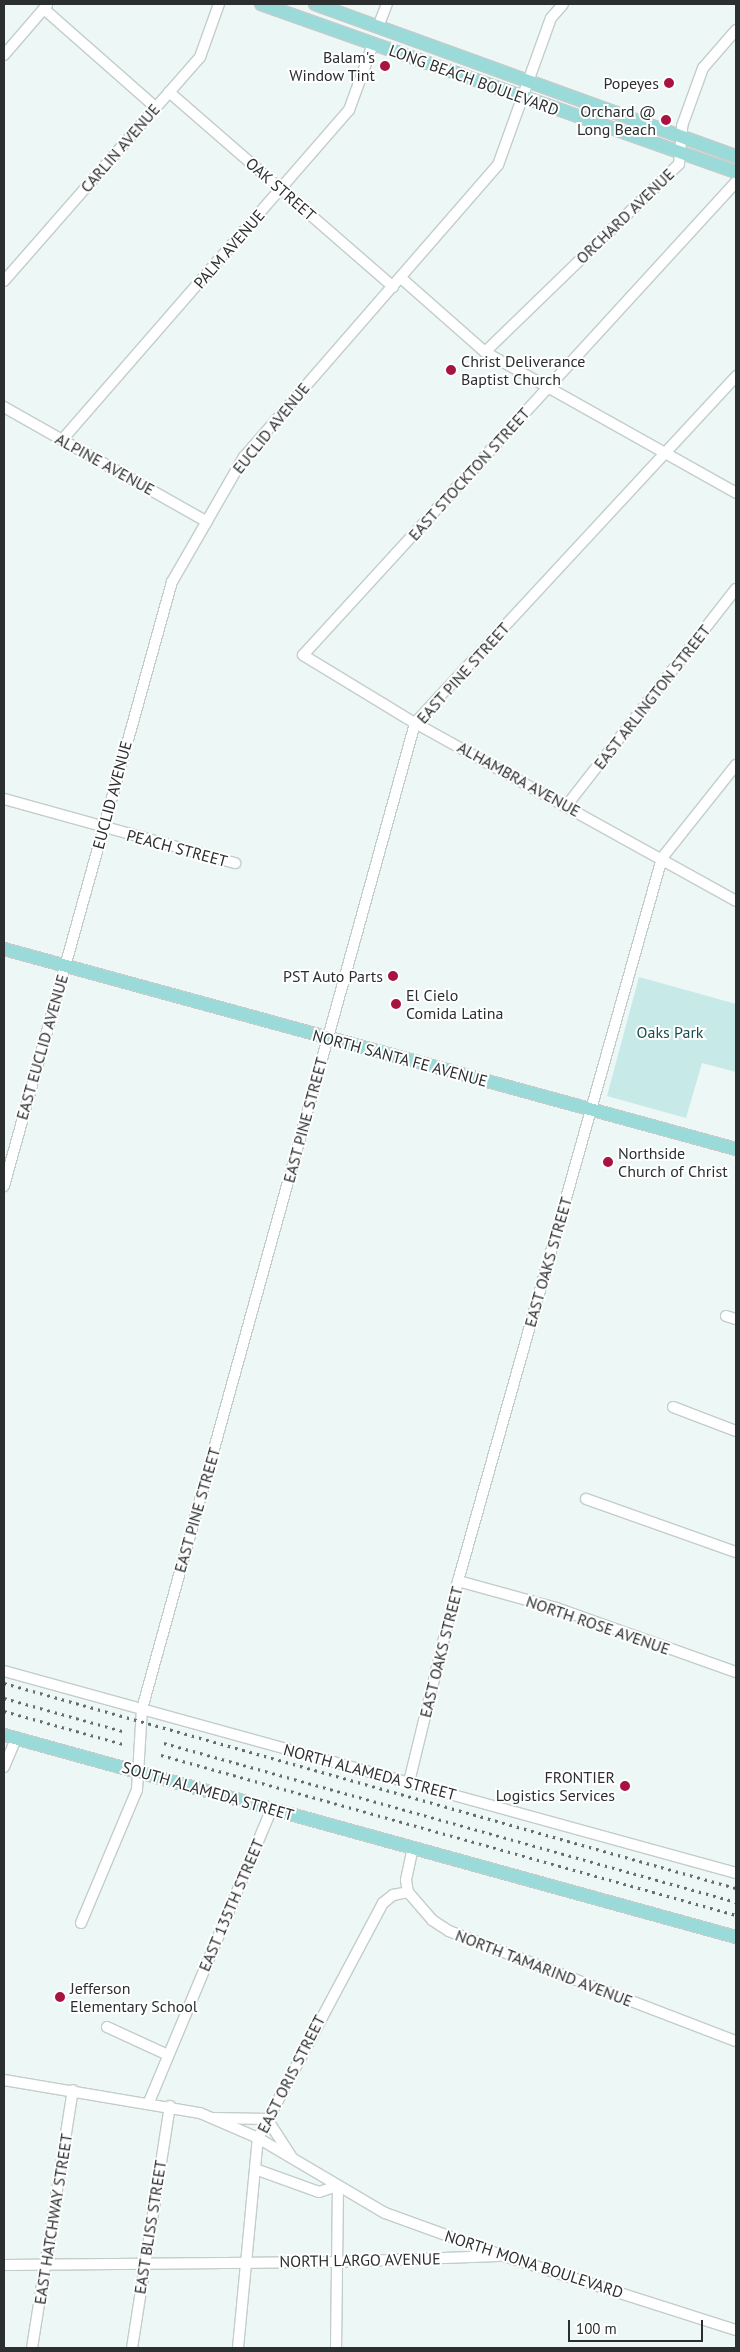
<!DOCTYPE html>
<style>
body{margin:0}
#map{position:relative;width:740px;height:2352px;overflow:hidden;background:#ecf7f6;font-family:"PT Sans",sans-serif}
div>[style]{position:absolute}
.green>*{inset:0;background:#c7e9e7}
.roads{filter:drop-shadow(1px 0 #c3cdcc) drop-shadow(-1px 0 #c3cdcc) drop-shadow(0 1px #c3cdcc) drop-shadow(0 -1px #c3cdcc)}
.minor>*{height:10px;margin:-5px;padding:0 5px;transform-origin:5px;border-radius:5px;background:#fff}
.major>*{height:12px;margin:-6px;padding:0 6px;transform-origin:6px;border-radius:6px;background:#9adbd9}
.rail>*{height:2.5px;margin-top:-1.25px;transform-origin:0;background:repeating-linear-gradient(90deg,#686e6e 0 2.5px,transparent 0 7.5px)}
.dots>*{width:14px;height:14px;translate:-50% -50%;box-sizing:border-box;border:2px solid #fff;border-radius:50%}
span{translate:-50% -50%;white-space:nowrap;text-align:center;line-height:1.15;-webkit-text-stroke:4px #fff;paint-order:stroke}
.poi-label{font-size:16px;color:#2b2f2f}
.right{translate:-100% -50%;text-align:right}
.left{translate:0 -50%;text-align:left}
.street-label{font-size:16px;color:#2b2f2f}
.park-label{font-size:16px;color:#134f4d}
.frame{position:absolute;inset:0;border:5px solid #2b2f2f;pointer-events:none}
.scale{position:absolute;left:568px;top:2320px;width:135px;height:22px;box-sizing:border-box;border:2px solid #2b2f2f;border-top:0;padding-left:6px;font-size:15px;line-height:18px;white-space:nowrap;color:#2b2f2f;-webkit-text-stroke:4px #fff;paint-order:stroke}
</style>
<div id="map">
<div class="green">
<i style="clip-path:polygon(639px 977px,736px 1004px,736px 1072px,702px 1063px,686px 1118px,607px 1096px)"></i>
</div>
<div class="roads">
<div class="minor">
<i style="left:44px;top:9px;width:148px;rotate:41.4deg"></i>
<i style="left:378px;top:27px;width:25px;rotate:-69deg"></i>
<i style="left:4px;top:55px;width:66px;rotate:-49.3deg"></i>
<i style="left:169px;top:92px;width:297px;rotate:41deg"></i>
<i style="left:736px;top:182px;width:641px;rotate:132.47deg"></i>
<i style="left:303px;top:655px;width:131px;rotate:31.3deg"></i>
<i style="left:415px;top:723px;width:367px;rotate:29deg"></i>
<i style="left:401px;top:278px;width:112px;rotate:41.4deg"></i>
<i style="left:485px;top:352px;width:288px;rotate:29.3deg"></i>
<i style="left:4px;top:281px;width:298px;rotate:-48.8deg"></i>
<i style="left:200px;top:57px;width:56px;rotate:-70.3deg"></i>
<i style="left:485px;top:352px;width:270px;rotate:-44.1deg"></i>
<i style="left:679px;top:164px;width:38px;rotate:-85deg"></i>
<i style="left:682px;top:126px;width:62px;rotate:-70.1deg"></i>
<i style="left:703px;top:68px;width:50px;rotate:-49deg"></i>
<i style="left:4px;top:407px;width:233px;rotate:29.5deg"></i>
<i style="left:62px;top:440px;width:437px;rotate:-49deg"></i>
<i style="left:349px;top:110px;width:70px;rotate:-70deg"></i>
<i style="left:4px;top:799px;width:240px;rotate:15.5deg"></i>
<i style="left:567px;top:805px;width:274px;rotate:-52deg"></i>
<i style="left:4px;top:1186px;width:627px;rotate:-74.46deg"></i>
<i style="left:172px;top:582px;width:144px;rotate:-60.1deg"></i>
<i style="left:244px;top:457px;width:387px;rotate:-49deg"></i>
<i style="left:498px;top:165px;width:156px;rotate:-70.2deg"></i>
<i style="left:551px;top:18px;width:18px;rotate:-49deg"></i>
<i style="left:726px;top:1316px;width:10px;rotate:17deg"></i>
<i style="left:673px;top:1407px;width:67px;rotate:20.9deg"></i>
<i style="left:586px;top:1499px;width:159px;rotate:19.5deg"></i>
<i style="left:458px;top:1581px;width:102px;rotate:15.4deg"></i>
<i style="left:556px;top:1608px;width:191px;rotate:19.6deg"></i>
<i style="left:4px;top:1671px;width:759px;rotate:15.43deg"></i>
<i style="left:4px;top:1767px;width:30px;rotate:-67deg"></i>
<i style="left:409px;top:1782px;width:207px;rotate:-76.3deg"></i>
<i style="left:458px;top:1581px;width:751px;rotate:-74.24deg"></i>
<i style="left:662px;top:858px;width:119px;rotate:-51.5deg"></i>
<i style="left:413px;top:1847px;width:34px;rotate:102deg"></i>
<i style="left:406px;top:1880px;width:12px;rotate:81deg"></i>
<i style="left:408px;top:1892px;width:37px;rotate:49deg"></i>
<i style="left:432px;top:1920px;width:20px;rotate:33deg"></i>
<i style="left:449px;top:1931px;width:307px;rotate:21deg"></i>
<i style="left:81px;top:1923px;width:144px;rotate:-67.2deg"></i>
<i style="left:137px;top:1790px;width:81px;rotate:-86.5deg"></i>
<i style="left:142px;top:1709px;width:1023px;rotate:-74.52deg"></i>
<i style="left:415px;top:723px;width:473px;rotate:-47.2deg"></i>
<i style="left:107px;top:2027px;width:67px;rotate:24.7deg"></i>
<i style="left:4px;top:2080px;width:199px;rotate:9.6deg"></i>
<i style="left:200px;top:2113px;width:63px;rotate:23.3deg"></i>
<i style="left:258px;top:2138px;width:147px;rotate:30.6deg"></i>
<i style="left:385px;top:2213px;width:127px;rotate:19.9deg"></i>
<i style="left:504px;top:2256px;width:244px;rotate:17.7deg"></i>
<i style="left:149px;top:2102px;width:316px;rotate:-67.3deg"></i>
<i style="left:214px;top:2118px;width:53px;rotate:1.1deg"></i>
<i style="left:267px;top:2119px;width:44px;rotate:57deg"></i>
<i style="left:255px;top:2169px;width:68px;rotate:19.8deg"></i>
<i style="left:319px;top:2192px;width:20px;rotate:-18deg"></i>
<i style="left:338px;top:2186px;width:162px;rotate:90.7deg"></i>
<i style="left:4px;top:2265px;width:332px;rotate:-0.5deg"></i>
<i style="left:336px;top:2262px;width:162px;rotate:-2.1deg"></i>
<i style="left:32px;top:2348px;width:261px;rotate:-81deg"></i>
<i style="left:132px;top:2348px;width:245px;rotate:-81.1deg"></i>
<i style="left:238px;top:2348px;width:211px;rotate:-84.6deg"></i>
<i style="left:258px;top:2138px;width:266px;rotate:-62deg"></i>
<i style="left:383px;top:1903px;width:13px;rotate:-39deg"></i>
<i style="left:393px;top:1895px;width:15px;rotate:-11deg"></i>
</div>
<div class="major">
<i style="left:261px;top:4px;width:504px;rotate:19.48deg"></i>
<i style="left:315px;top:4px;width:448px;rotate:19.9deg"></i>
<i style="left:4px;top:949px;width:759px;rotate:15.28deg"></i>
<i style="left:4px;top:1735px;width:759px;rotate:15.43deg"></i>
</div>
</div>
<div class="rail">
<i style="left:4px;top:1683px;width:760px;rotate:15.65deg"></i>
<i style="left:4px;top:1698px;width:127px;rotate:15.6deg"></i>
<i style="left:4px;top:1711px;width:123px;rotate:15.5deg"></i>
<i style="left:164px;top:1743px;width:594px;rotate:15.53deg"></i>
<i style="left:161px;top:1755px;width:597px;rotate:15.55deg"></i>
</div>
<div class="dots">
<i style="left:385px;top:66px;background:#a91341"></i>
<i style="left:669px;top:83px;background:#a91341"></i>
<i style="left:666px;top:120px;background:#a91341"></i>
<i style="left:451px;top:370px;background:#a91341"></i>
<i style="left:393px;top:976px;background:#a91341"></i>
<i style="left:396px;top:1004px;background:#a91341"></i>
<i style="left:608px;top:1162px;background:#a91341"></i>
<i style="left:625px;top:1786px;background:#a91341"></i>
<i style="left:60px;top:1997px;background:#a91341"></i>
</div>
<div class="poi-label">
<span class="right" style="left:375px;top:66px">Balam's<br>Window Tint</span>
<span class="right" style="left:659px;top:83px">Popeyes</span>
<span class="right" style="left:656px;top:120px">Orchard @<br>Long Beach</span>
<span class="left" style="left:461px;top:370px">Christ Deliverance<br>Baptist Church</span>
<span class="right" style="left:383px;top:976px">PST Auto Parts</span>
<span class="left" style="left:406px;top:1004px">El Cielo<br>Comida Latina</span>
<span class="left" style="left:618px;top:1162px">Northside<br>Church of Christ</span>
<span class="right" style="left:615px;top:1786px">FRONTIER<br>Logistics Services</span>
<span class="left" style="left:70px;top:1997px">Jefferson<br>Elementary School</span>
</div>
<div class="street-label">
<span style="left:474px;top:80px;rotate:20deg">LONG BEACH BOULEVARD</span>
<span style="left:120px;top:148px;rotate:-49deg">CARLIN AVENUE</span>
<span style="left:281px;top:189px;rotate:41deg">OAK STREET</span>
<span style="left:625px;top:216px;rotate:-44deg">ORCHARD AVENUE</span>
<span style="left:229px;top:249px;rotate:-49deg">PALM AVENUE</span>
<span style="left:271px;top:428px;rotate:-51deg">EUCLID AVENUE</span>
<span style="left:105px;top:464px;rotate:29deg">ALPINE AVENUE</span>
<span style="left:469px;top:474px;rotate:-48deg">EAST STOCKTON STREET</span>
<span style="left:463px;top:673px;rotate:-48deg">EAST PINE STREET</span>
<span style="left:652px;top:697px;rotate:-52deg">EAST ARLINGTON STREET</span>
<span style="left:519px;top:779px;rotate:29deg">ALHAMBRA AVENUE</span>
<span style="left:112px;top:795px;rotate:-75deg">EUCLID AVENUE</span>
<span style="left:177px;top:848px;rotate:15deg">PEACH STREET</span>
<span style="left:42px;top:1047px;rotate:-74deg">EAST EUCLID AVENUE</span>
<span style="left:400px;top:1058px;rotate:15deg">NORTH SANTA FE AVENUE</span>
<span style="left:305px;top:1120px;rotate:-75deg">EAST PINE STREET</span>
<span style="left:548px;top:1262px;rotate:-74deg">EAST OAKS STREET</span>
<span style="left:197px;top:1510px;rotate:-74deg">EAST PINE STREET</span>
<span style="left:598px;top:1625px;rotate:19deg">NORTH ROSE AVENUE</span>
<span style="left:441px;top:1652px;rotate:-76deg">EAST OAKS STREET</span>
<span style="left:370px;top:1772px;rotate:15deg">NORTH ALAMEDA STREET</span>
<span style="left:208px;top:1791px;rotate:16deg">SOUTH ALAMEDA STREET</span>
<span style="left:231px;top:1905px;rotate:-67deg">EAST 135TH STREET</span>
<span style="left:544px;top:1968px;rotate:21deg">NORTH TAMARIND AVENUE</span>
<span style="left:291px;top:2074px;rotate:-63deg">EAST ORIS STREET</span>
<span style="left:53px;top:2219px;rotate:-81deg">EAST HATCHWAY STREET</span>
<span style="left:150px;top:2227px;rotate:-81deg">EAST BLISS STREET</span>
<span style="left:360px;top:2260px;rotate:-1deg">NORTH LARGO AVENUE</span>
<span style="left:534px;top:2264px;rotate:18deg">NORTH MONA BOULEVARD</span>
</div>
<div class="park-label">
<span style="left:670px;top:1032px">Oaks Park</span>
</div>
<div class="frame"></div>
<div class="scale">100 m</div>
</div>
